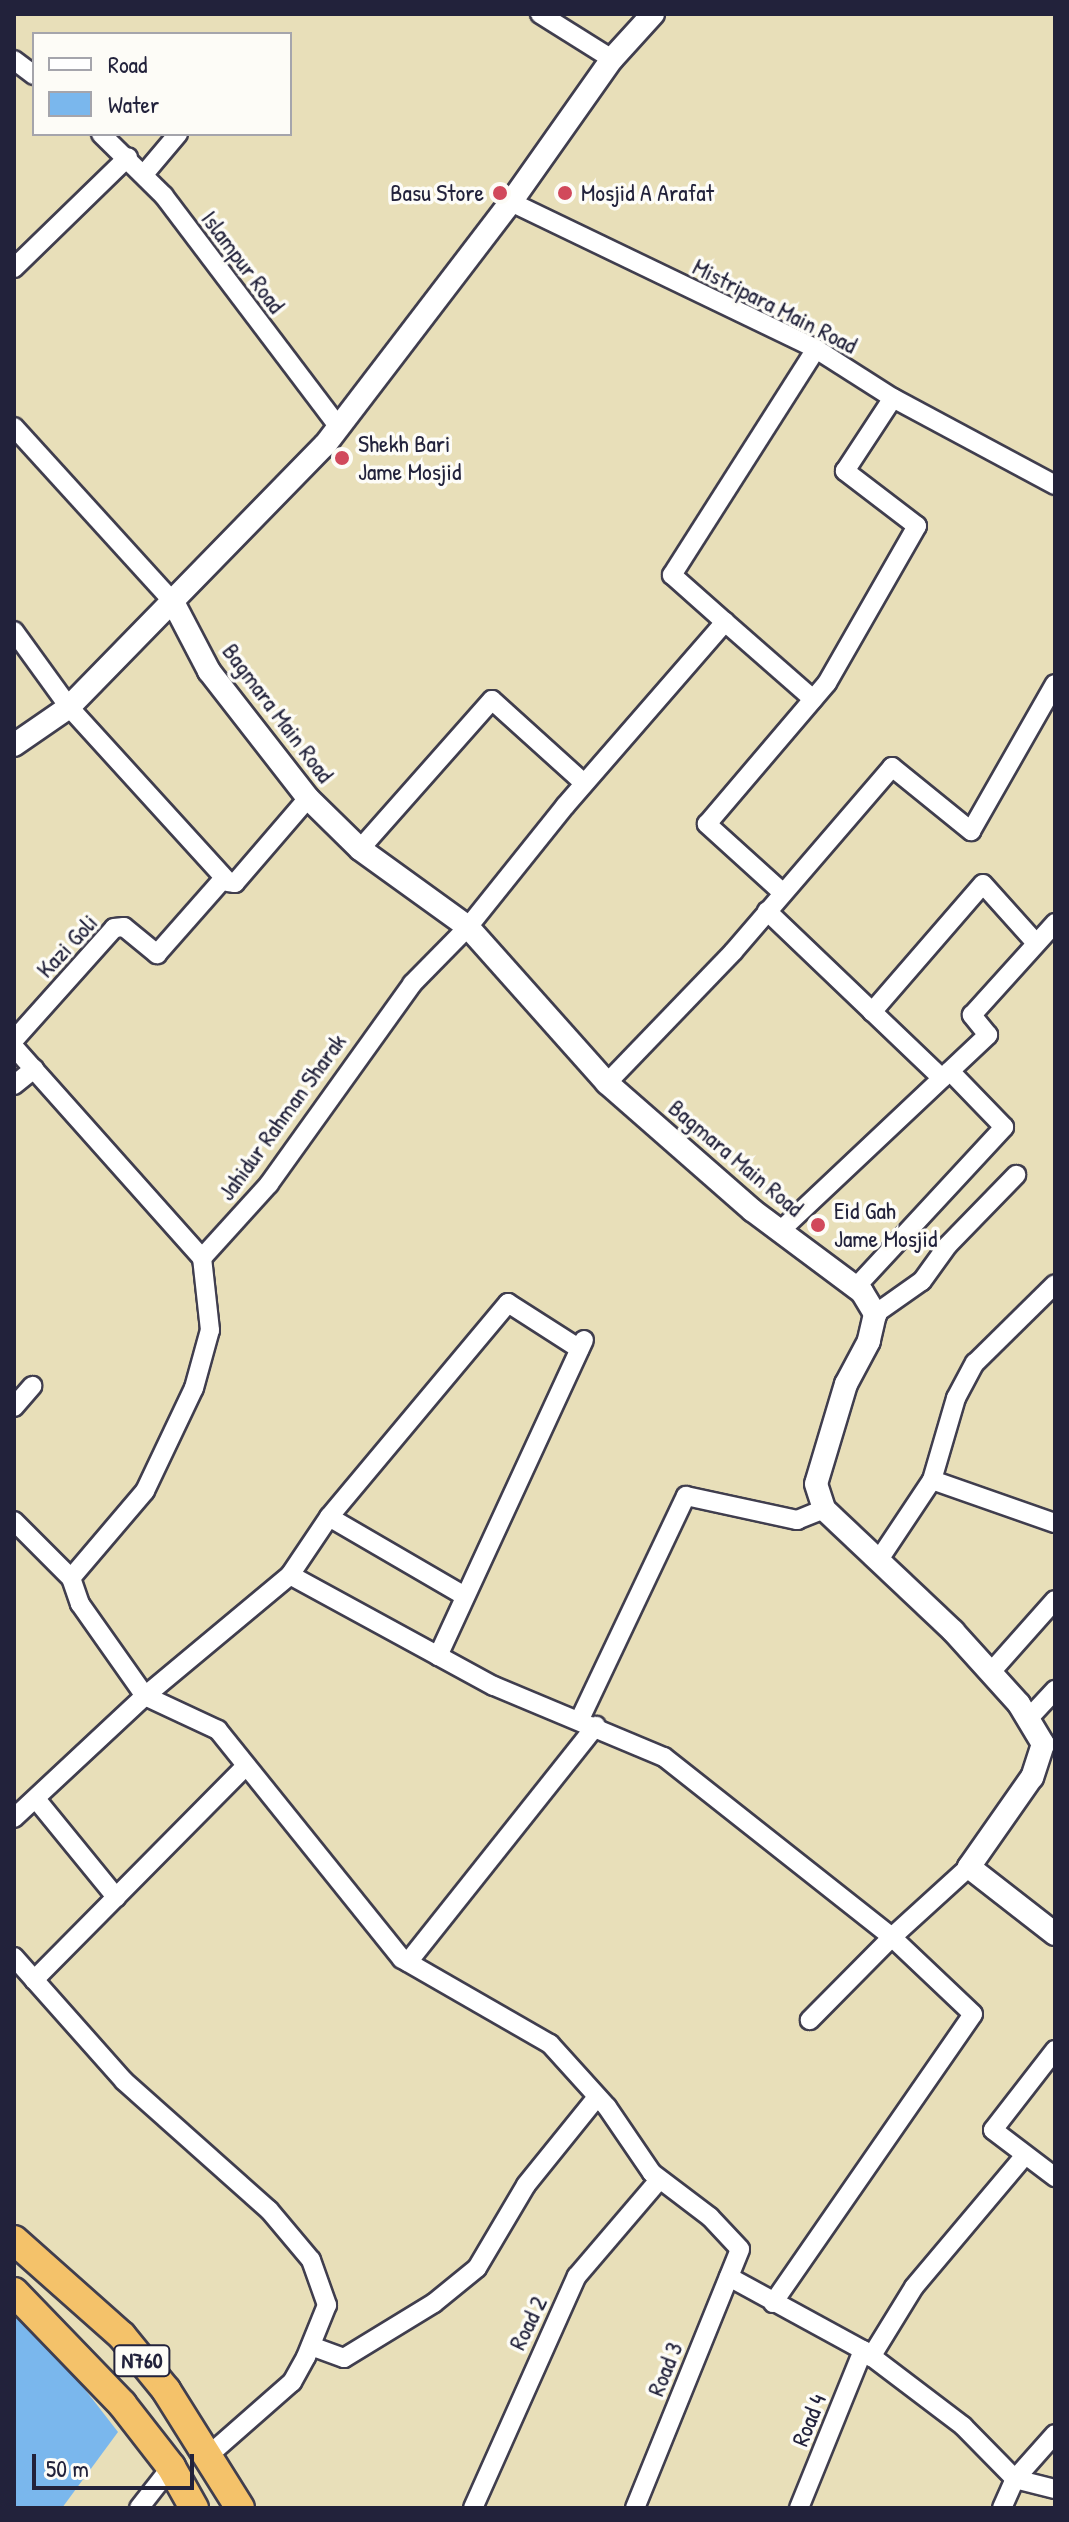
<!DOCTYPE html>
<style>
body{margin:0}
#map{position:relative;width:1069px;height:2522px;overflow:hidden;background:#e8dfb9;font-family:"Patrick Hand",sans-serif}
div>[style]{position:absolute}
.water>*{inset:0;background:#7ab7ed}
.roads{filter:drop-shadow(2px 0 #403e4e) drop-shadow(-2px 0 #403e4e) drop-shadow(0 2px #403e4e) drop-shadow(0 -2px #403e4e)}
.minor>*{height:18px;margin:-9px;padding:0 9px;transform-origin:9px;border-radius:9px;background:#fff}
.tertiary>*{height:22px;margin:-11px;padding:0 11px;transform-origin:11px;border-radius:11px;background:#fff}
.trunk>*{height:28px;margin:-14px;padding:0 14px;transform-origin:14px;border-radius:14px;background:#f4c26a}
.dots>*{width:22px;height:22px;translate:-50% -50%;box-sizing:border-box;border:4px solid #fdfcf7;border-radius:50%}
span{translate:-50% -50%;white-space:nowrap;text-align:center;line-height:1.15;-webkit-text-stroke:7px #fdfcf7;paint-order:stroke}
.shield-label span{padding:2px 6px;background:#fdfcf7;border:2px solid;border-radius:6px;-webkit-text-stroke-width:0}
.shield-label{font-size:22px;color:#22223b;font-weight:700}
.poi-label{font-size:24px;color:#22223b}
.right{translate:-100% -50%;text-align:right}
.left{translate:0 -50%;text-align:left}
.street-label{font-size:24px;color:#22223b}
.frame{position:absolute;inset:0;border:16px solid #22223b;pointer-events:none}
.legend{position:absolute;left:32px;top:32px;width:260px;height:104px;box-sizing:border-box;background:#fdfcf7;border:2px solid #a5a5ac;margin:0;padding:10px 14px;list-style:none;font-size:24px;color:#22223b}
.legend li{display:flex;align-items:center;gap:16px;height:40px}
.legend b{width:40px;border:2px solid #a5a5ac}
.scale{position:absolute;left:32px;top:2454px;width:162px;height:36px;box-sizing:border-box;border:4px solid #22223b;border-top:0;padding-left:10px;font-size:24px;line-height:28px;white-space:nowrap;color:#22223b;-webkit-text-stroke:6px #fdfcf7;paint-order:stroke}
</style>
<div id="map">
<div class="water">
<i style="clip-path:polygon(14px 2314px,49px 2343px,118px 2432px,62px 2508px,14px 2508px)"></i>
</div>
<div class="roads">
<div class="minor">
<i style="left:540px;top:14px;width:85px;rotate:32deg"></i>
<i style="left:14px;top:60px;width:25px;rotate:37deg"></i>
<i style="left:101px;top:134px;width:88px;rotate:44.5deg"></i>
<i style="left:164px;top:196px;width:288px;rotate:52.9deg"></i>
<i style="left:145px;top:173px;width:51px;rotate:-49.8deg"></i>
<i style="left:511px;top:202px;width:339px;rotate:25.7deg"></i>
<i style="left:816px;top:349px;width:91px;rotate:32.5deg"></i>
<i style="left:893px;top:398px;width:184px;rotate:28.2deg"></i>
<i style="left:14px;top:268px;width:159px;rotate:-44.2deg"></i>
<i style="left:14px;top:427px;width:236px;rotate:47.7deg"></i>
<i style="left:725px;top:622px;width:117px;rotate:41.2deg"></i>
<i style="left:14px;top:631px;width:94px;rotate:54.1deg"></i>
<i style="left:69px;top:707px;width:236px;rotate:47.7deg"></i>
<i style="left:228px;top:882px;width:7px;rotate:8deg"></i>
<i style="left:235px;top:883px;width:112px;rotate:-49.3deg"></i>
<i style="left:360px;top:849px;width:199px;rotate:-48.5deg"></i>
<i style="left:492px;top:700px;width:124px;rotate:42.1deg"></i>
<i style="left:783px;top:893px;width:103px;rotate:-137.8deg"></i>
<i style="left:707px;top:824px;width:185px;rotate:-49.6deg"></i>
<i style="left:827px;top:683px;width:181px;rotate:-60.2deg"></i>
<i style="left:917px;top:526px;width:91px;rotate:-142.6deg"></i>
<i style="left:845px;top:471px;width:87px;rotate:-56.7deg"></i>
<i style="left:767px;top:911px;width:242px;rotate:43.7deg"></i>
<i style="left:872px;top:1012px;width:169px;rotate:-49.1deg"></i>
<i style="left:983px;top:884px;width:78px;rotate:48.1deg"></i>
<i style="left:14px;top:1040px;width:150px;rotate:-48.2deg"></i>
<i style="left:114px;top:928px;width:10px;rotate:-6deg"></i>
<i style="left:124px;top:927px;width:43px;rotate:39.3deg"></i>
<i style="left:157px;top:954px;width:101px;rotate:-48.6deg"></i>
<i style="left:14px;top:1047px;width:283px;rotate:48.3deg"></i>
<i style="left:607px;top:1083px;width:182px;rotate:-46.1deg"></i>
<i style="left:733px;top:952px;width:244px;rotate:-49.3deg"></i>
<i style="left:892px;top:767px;width:102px;rotate:39deg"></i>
<i style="left:971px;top:831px;width:169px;rotate:-60.3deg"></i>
<i style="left:14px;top:1085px;width:26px;rotate:-39deg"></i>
<i style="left:780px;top:1231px;width:286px;rotate:-43.3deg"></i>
<i style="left:988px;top:1035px;width:26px;rotate:-129deg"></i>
<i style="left:972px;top:1015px;width:124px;rotate:-47.9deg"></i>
<i style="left:856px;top:1287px;width:218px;rotate:-47.2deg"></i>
<i style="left:1004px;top:1127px;width:78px;rotate:-134deg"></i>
<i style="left:875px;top:1314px;width:57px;rotate:-35.1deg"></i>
<i style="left:922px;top:1281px;width:44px;rotate:-54.2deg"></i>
<i style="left:948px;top:1245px;width:98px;rotate:-45.8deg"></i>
<i style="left:14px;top:1407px;width:28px;rotate:-49deg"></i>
<i style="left:932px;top:1480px;width:85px;rotate:-73.7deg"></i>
<i style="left:956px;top:1398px;width:40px;rotate:-62deg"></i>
<i style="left:975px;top:1363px;width:112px;rotate:-44.6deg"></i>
<i style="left:329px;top:1517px;width:157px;rotate:30.2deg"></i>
<i style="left:14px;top:1521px;width:81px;rotate:45deg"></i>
<i style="left:880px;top:1558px;width:94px;rotate:-56.3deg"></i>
<i style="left:932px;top:1480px;width:130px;rotate:19.3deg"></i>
<i style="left:290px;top:1575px;width:70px;rotate:-56.1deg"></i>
<i style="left:329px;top:1517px;width:279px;rotate:-50.1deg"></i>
<i style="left:508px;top:1303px;width:85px;rotate:32.6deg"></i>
<i style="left:438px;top:1656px;width:348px;rotate:-65.2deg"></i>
<i style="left:991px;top:1672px;width:96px;rotate:-48.4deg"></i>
<i style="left:580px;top:1719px;width:247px;rotate:-64.6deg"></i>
<i style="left:686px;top:1496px;width:114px;rotate:12.2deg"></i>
<i style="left:797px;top:1520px;width:29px;rotate:-22deg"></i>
<i style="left:1028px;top:1719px;width:40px;rotate:-47deg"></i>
<i style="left:36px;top:1799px;width:127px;rotate:50.8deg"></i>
<i style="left:14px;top:1818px;width:179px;rotate:-43deg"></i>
<i style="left:145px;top:1696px;width:189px;rotate:-39.8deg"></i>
<i style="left:290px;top:1575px;width:232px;rotate:28.6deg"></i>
<i style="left:494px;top:1686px;width:184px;rotate:22.7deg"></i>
<i style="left:664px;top:1757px;width:290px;rotate:38.3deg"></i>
<i style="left:892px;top:1937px;width:104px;rotate:-42.3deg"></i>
<i style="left:14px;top:1957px;width:166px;rotate:48.4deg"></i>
<i style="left:124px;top:2081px;width:194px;rotate:41.7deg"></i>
<i style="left:269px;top:2210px;width:65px;rotate:50deg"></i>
<i style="left:311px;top:2260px;width:48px;rotate:70.4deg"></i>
<i style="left:327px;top:2305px;width:56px;rotate:112deg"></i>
<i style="left:306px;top:2357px;width:29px;rotate:119deg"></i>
<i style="left:292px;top:2382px;width:111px;rotate:138.7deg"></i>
<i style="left:408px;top:1962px;width:302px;rotate:-51.5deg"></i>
<i style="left:34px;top:1980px;width:301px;rotate:-45.3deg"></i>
<i style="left:1055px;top:2050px;width:101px;rotate:127.8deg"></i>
<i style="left:993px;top:2130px;width:78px;rotate:37.2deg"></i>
<i style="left:729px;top:2277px;width:153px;rotate:28.6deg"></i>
<i style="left:863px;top:2350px;width:126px;rotate:37.2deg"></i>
<i style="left:963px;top:2426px;width:74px;rotate:45.5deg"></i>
<i style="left:1015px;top:2479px;width:41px;rotate:14deg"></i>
<i style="left:773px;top:2303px;width:351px;rotate:-55.3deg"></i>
<i style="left:973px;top:2014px;width:112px;rotate:-136.5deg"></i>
<i style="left:892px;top:1937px;width:117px;rotate:134.7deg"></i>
<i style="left:311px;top:2346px;width:35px;rotate:20deg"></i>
<i style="left:344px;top:2358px;width:105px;rotate:-31.4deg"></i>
<i style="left:434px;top:2303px;width:55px;rotate:-39.1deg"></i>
<i style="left:477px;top:2268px;width:96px;rotate:-59.4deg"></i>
<i style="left:526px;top:2185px;width:113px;rotate:-51.1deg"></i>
<i style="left:871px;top:2357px;width:82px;rotate:-58.4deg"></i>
<i style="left:914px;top:2287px;width:172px;rotate:-49.9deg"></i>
<i style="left:139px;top:2508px;width:52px;rotate:-52deg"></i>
<i style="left:473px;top:2508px;width:254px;rotate:-65.9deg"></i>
<i style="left:577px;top:2276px;width:126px;rotate:-49.5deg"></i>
<i style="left:635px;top:2508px;width:279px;rotate:-67.9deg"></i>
<i style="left:740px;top:2249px;width:44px;rotate:-133.2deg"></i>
<i style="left:710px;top:2217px;width:73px;rotate:-142.8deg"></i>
<i style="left:652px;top:2173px;width:80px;rotate:-124.3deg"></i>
<i style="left:607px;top:2107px;width:85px;rotate:-132.1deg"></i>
<i style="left:550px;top:2044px;width:171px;rotate:-150.1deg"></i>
<i style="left:402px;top:1959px;width:294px;rotate:-128.8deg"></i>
<i style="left:218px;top:1730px;width:81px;rotate:-155deg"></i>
<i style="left:145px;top:1696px;width:113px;rotate:-125.2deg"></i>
<i style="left:80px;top:1604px;width:28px;rotate:-109deg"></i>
<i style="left:71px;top:1578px;width:114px;rotate:-49.6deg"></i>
<i style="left:145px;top:1491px;width:114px;rotate:-64.6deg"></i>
<i style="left:194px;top:1388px;width:60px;rotate:-74.6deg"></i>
<i style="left:210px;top:1330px;width:72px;rotate:-96.3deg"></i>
<i style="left:202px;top:1258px;width:100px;rotate:-47.8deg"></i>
<i style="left:269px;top:1184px;width:246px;rotate:-54.4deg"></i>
<i style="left:412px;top:984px;width:80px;rotate:-45.5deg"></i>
<i style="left:468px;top:927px;width:155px;rotate:-51.3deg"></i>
<i style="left:565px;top:806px;width:244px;rotate:-49deg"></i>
<i style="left:725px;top:622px;width:71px;rotate:-138.4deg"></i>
<i style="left:672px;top:575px;width:268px;rotate:-57.5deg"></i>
<i style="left:799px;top:2508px;width:170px;rotate:-67.9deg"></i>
<i style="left:1002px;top:2508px;width:32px;rotate:-66deg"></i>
<i style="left:1015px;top:2479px;width:60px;rotate:-48.4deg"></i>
</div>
<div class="tertiary">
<i style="left:173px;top:602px;width:78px;rotate:62.4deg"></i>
<i style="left:209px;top:671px;width:161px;rotate:52.1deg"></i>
<i style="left:308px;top:798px;width:73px;rotate:44.4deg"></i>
<i style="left:360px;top:849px;width:133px;rotate:35.8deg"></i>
<i style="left:468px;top:927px;width:209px;rotate:48.3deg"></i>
<i style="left:607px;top:1083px;width:193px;rotate:41.2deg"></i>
<i style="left:752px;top:1210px;width:137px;rotate:36.7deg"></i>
<i style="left:862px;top:1292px;width:26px;rotate:59deg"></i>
<i style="left:875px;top:1314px;width:28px;rotate:103deg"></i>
<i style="left:869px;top:1341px;width:49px;rotate:118.1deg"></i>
<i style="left:846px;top:1384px;width:104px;rotate:106.7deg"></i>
<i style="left:816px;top:1484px;width:26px;rotate:72deg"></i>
<i style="left:824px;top:1509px;width:178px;rotate:43.4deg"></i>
<i style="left:953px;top:1631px;width:98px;rotate:47.9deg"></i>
<i style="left:1019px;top:1704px;width:47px;rotate:59deg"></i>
<i style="left:1043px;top:1744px;width:35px;rotate:108deg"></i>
<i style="left:1032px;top:1777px;width:110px;rotate:125deg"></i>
<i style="left:969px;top:1867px;width:109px;rotate:37.9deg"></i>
<i style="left:14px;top:745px;width:67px;rotate:-34.6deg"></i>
<i style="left:69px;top:707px;width:366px;rotate:-45.7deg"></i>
<i style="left:325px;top:445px;width:306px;rotate:-52.6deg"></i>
<i style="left:511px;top:202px;width:175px;rotate:-54.8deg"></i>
<i style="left:612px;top:59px;width:61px;rotate:-47.7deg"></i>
</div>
<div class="trunk">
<i style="left:14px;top:2240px;width:144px;rotate:41.6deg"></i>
<i style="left:122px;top:2336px;width:70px;rotate:50.8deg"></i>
<i style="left:166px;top:2390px;width:139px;rotate:57.9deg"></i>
<i style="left:14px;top:2292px;width:156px;rotate:46deg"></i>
<i style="left:122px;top:2404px;width:80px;rotate:52.1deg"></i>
<i style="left:171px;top:2467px;width:47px;rotate:60.7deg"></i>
</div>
</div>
<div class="dots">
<i style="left:500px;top:193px;background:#d1495b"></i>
<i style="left:565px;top:193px;background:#d1495b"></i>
<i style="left:342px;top:458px;background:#d1495b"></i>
<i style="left:818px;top:1225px;background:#d1495b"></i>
</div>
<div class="shield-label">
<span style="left:142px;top:2361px">N760</span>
</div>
<div class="poi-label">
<span class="right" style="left:484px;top:193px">Basu Store</span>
<span class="left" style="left:581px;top:193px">Mosjid A Arafat</span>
<span class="left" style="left:358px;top:458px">Shekh Bari<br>Jame Mosjid</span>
<span class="left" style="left:834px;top:1225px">Eid Gah<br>Jame Mosjid</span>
</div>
<div class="street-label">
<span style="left:243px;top:262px;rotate:53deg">Islampur Road</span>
<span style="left:775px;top:306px;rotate:27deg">Mistripara Main Road</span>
<span style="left:278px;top:713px;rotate:53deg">Bagmara Main Road</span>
<span style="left:67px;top:946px;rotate:-47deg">Kazi Goli</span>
<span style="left:282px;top:1117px;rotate:-54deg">Jahidur Rahman Sharak</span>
<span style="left:736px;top:1158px;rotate:40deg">Bagmara Main Road</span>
<span style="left:528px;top:2323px;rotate:-64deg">Road 2</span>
<span style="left:665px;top:2369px;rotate:-68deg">Road 3</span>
<span style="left:809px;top:2420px;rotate:-68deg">Road 4</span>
</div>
<div class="frame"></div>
<ul class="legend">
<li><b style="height:10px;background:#fff"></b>Road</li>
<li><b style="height:22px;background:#7ab7ed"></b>Water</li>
</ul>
<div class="scale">50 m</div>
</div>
